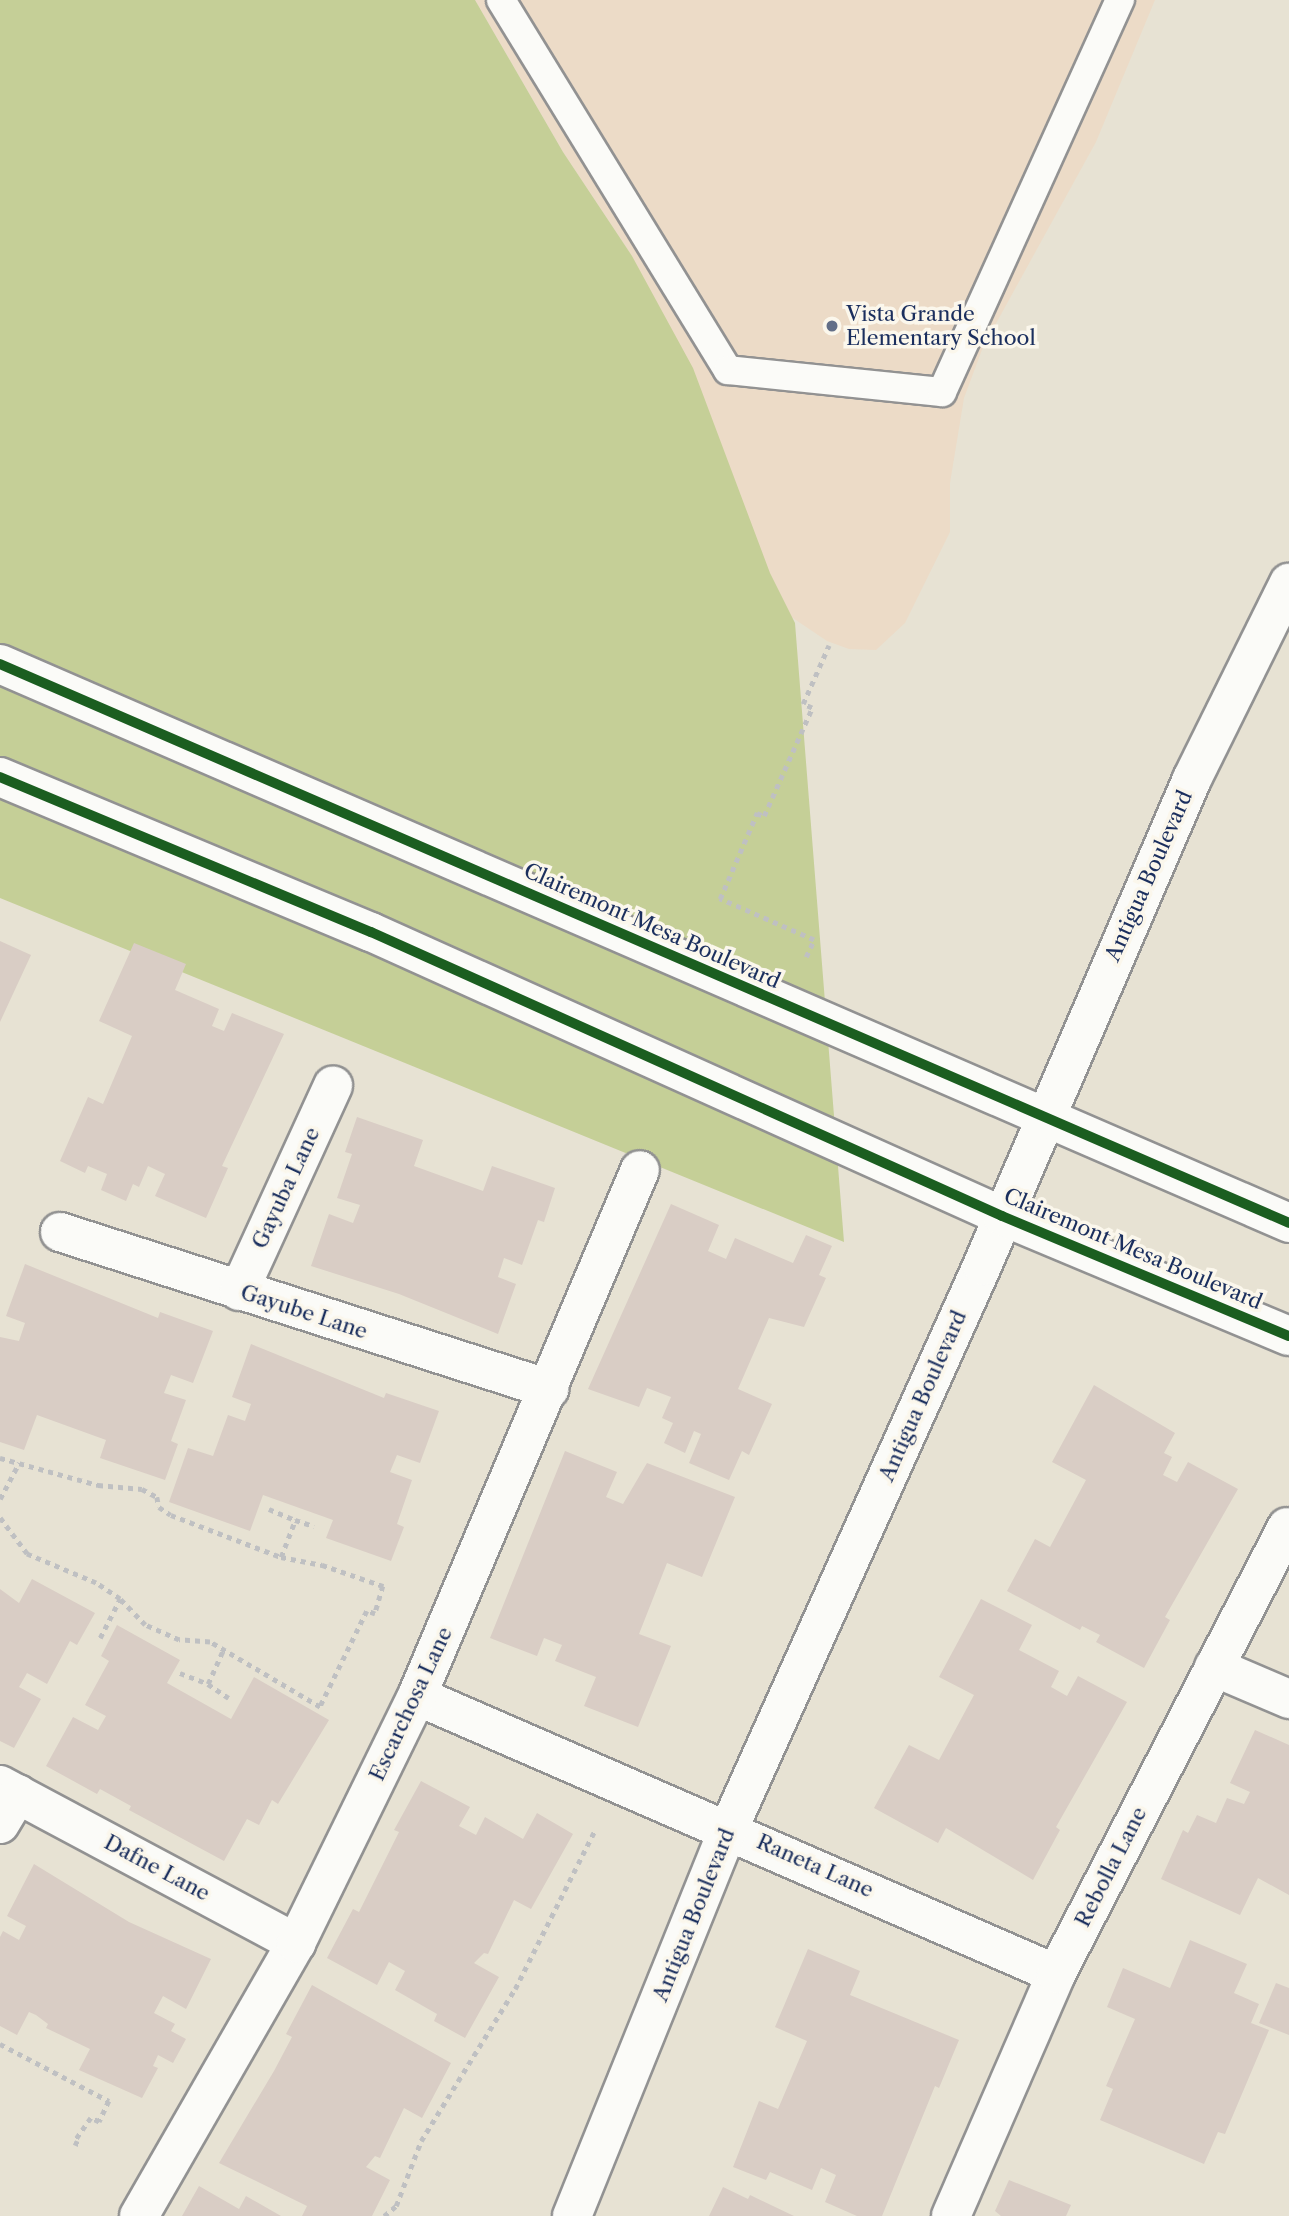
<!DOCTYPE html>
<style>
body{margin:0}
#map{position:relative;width:1289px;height:2216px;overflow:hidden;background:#e7e2d3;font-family:"Libre Caslon Text",serif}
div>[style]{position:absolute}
.built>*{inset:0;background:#ecdbc7}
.green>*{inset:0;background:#c5cf97}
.building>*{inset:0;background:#d9cdc5}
.path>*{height:4.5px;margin-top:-2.25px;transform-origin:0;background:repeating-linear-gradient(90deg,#bfc0c2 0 5px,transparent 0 10px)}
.roads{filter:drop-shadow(2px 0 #929292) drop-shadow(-2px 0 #929292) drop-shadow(0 2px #929292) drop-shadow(0 -2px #929292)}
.lane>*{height:28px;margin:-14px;padding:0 14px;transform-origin:14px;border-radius:14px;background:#fbfbf8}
.street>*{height:38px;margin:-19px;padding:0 19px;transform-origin:19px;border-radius:19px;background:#fbfbf8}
.secondary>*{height:38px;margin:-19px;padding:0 19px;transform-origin:19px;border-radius:19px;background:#fbfbf8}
.primary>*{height:38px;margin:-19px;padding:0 19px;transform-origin:19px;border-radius:19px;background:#fbfbf8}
.cycleway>*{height:10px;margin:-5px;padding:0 5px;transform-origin:5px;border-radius:5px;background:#1b5e20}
.dots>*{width:19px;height:19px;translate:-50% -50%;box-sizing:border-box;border:4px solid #fbf7ec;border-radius:50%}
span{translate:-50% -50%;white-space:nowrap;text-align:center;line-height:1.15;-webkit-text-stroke:7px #fbf7ec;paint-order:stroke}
.poi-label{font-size:21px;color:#1b2f5e}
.left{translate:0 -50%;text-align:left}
.street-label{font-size:21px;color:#1b2f5e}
</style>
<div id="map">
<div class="built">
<i style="clip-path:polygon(475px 0,1155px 0,1096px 142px,983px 347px,964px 398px,950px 483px,950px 532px,905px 623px,876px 650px,849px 649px,827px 641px,781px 610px,745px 509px,632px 256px,563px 152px)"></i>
</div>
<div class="green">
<i style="clip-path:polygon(0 0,475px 0,563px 152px,632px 256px,693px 368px,770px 573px,795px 623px,844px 1242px,0 898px)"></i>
</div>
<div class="building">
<i style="clip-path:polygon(0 941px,31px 955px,0 1022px)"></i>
<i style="clip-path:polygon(134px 943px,186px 964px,175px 990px,219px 1009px,212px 1026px,224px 1031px,232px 1013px,284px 1034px,222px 1166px,228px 1168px,206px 1218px,155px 1196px,165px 1174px,148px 1166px,139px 1187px,133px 1184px,126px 1201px,101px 1190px,107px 1174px,88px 1166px,85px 1173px,60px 1161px,88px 1097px,103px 1104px,132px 1036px,99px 1021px)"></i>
<i style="clip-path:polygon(357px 1117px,423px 1140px,414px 1166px,472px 1187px,483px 1191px,492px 1166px,555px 1188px,544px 1222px,538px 1220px,522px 1265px,504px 1258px,498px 1277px,516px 1284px,498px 1334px,399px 1294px,311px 1266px,329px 1214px,353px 1223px,360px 1205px,337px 1198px,352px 1154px,345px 1152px)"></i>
<i style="clip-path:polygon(671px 1204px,719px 1225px,708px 1251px,726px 1259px,735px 1238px,793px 1263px,806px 1235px,832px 1246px,819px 1275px,826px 1278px,804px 1327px,769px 1318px,738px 1389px,772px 1404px,749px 1455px,742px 1451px,729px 1480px,689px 1463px,701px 1434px,694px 1431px,685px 1453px,664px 1443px,673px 1423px,662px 1418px,671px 1397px,647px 1388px,639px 1407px,588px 1389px)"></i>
<i style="clip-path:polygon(25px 1264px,158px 1318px,160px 1312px,213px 1331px,193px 1383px,171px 1375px,164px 1393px,186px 1400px,171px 1441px,178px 1444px,165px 1480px,100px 1458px,106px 1440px,37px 1415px,24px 1450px,0 1442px,0 1337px,19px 1341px,25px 1323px,6px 1316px)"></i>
<i style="clip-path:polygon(251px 1344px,384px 1398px,386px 1393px,439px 1411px,420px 1463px,397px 1455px,390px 1472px,412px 1480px,397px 1524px,404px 1527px,391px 1561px,326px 1538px,333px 1520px,263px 1495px,250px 1531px,169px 1502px,188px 1448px,213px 1456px,228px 1415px,245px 1421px,251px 1404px,232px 1397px)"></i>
<i style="clip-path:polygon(1094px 1385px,1175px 1433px,1164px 1453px,1172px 1457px,1163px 1475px,1177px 1482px,1188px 1462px,1238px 1489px,1165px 1617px,1170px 1620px,1144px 1668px,1096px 1642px,1100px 1635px,1082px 1626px,1080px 1630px,1007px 1591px,1035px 1539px,1050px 1547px,1086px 1480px,1052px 1462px)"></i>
<i style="clip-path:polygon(565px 1451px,617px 1472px,606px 1497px,623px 1504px,647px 1463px,735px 1497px,702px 1577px,667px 1563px,639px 1634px,671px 1646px,638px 1727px,584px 1706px,596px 1677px,555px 1661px,562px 1645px,544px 1638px,537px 1656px,490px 1638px)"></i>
<i style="clip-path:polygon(32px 1579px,95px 1613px,77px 1645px,70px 1641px,47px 1684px,27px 1673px,19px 1687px,41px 1699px,14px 1748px,0 1741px,0 1589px,19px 1603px)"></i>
<i style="clip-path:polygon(981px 1599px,1032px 1625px,1019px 1650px,1059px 1671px,1051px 1687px,1067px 1696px,1078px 1676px,1127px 1702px,1056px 1827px,1060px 1830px,1033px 1880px,946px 1828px,938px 1843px,874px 1808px,909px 1745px,939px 1760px,974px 1695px,939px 1677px)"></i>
<i style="clip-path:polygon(117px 1625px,180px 1660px,167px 1683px,231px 1719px,254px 1677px,329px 1720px,278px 1804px,272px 1800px,259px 1825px,247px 1819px,224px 1861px,129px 1810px,131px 1806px,100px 1789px,97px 1794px,46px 1766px,73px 1717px,98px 1730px,106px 1716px,85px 1705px,109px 1661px,101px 1656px)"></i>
<i style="clip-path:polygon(1255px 1730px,1289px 1745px,1289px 1895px,1258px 1878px,1240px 1915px,1161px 1879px,1183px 1830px,1188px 1833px,1197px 1815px,1216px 1823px,1227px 1798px,1244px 1804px,1250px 1792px,1230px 1783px)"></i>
<i style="clip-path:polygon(421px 1781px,470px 1807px,459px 1826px,476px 1835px,485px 1817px,523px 1839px,537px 1813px,573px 1834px,531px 1909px,514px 1900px,488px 1954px,484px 1953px,474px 1963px,499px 1977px,465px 2038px,434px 2021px,437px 2014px,395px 1990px,405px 1971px,389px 1962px,377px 1985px,327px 1958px,353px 1909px,359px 1912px,399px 1832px,394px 1830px)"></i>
<i style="clip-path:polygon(34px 1864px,129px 1922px,211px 1959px,186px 2009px,163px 1996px,154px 2013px,175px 2024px,171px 2031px,186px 2039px,173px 2063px,158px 2055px,153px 2066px,158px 2068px,142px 2098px,79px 2070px,90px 2049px,46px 2028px,48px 2024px,36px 2015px,29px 2012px,17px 2035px,0 2026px,0 1937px,3px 1931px,19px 1940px,26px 1926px,7px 1916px)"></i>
<i style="clip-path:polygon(1190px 1940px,1247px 1964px,1234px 1993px,1259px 2004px,1251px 2023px,1269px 2030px,1225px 2134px,1218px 2132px,1204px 2164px,1100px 2120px,1113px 2089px,1106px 2086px,1135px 2019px,1107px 2007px,1123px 1968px,1170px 1988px)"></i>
<i style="clip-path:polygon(808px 1949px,860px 1971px,850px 1995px,959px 2040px,939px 2088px,935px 2086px,882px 2216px,857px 2216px,825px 2202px,836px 2175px,821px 2168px,812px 2190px,770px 2172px,766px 2180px,733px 2167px,759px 2101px,778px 2109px,807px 2041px,775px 2027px)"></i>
<i style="clip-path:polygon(1276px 1983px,1289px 1988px,1289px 2035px,1259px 2023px)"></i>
<i style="clip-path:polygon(312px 1985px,451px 2063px,422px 2118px,404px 2108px,380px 2158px,375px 2156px,366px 2167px,390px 2180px,372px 2216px,302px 2216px,307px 2206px,219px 2163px,274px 2071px,292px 2037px,286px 2034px)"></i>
<i style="clip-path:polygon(1009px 2180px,1071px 2205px,1066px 2216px,1001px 2216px,995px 2211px)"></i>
<i style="clip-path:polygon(199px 2186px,239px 2209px,246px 2196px,281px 2216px,182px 2216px)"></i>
<i style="clip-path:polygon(723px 2187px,748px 2199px,750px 2195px,794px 2216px,709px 2216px)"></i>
</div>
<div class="path">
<i style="left:806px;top:957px;width:19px;rotate:-65deg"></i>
<i style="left:814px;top:940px;width:103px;rotate:-156.4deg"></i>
<i style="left:720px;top:899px;width:94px;rotate:-66.7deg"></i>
<i style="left:757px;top:813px;width:8px;rotate:23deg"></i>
<i style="left:764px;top:816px;width:118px;rotate:-66deg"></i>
<i style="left:812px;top:708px;width:10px;rotate:-156deg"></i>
<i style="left:803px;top:704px;width:64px;rotate:-66.2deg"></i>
<i style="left:0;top:1458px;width:102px;rotate:15.4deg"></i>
<i style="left:98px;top:1485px;width:44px;rotate:5.2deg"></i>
<i style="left:142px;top:1489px;width:17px;rotate:28deg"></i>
<i style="left:157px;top:1497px;width:10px;rotate:79deg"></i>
<i style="left:159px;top:1507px;width:14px;rotate:34deg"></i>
<i style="left:171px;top:1515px;width:118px;rotate:20.9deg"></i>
<i style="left:281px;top:1557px;width:42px;rotate:11deg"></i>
<i style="left:322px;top:1565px;width:65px;rotate:19deg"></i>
<i style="left:383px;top:1586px;width:29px;rotate:106deg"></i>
<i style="left:375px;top:1614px;width:9px;rotate:-159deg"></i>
<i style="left:367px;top:1611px;width:107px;rotate:116.1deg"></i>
<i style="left:320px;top:1707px;width:128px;rotate:-149.4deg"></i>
<i style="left:210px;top:1642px;width:31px;rotate:-176deg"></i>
<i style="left:179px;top:1640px;width:37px;rotate:-156deg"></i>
<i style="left:145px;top:1625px;width:36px;rotate:-134deg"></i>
<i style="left:120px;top:1599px;width:29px;rotate:-146deg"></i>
<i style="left:96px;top:1583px;width:75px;rotate:-157.2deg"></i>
<i style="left:27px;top:1554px;width:45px;rotate:-126.9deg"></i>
<i style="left:0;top:1499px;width:41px;rotate:-62.2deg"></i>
<i style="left:269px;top:1509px;width:28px;rotate:23deg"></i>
<i style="left:281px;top:1557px;width:40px;rotate:-69deg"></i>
<i style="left:295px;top:1520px;width:20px;rotate:18deg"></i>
<i style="left:100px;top:1638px;width:44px;rotate:-62.9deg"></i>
<i style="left:180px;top:1673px;width:30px;rotate:21deg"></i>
<i style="left:208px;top:1684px;width:36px;rotate:-66deg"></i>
<i style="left:208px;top:1684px;width:25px;rotate:34deg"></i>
<i style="left:0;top:2044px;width:123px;rotate:27.6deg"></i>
<i style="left:109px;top:2101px;width:23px;rotate:115deg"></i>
<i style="left:99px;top:2122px;width:9px;rotate:-153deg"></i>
<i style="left:91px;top:2118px;width:29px;rotate:125deg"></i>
<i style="left:74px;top:2142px;width:8px;rotate:23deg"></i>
<i style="left:384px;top:2216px;width:16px;rotate:-40deg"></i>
<i style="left:396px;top:2206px;width:70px;rotate:-69deg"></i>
<i style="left:421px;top:2141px;width:179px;rotate:-58.3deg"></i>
<i style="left:515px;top:1989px;width:178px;rotate:-63.3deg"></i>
</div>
<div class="roads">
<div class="lane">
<i style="left:501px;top:0;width:434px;rotate:58.5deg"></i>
<i style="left:728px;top:370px;width:215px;rotate:5.9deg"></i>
<i style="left:942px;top:392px;width:431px;rotate:-65.6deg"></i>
</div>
<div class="street">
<i style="left:60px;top:1232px;width:514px;rotate:17.8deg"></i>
<i style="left:239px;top:1291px;width:226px;rotate:-65.4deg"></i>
<i style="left:1214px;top:1667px;width:82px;rotate:23.1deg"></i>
<i style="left:417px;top:1696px;width:697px;rotate:23.51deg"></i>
<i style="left:0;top:1785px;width:336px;rotate:28.1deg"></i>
<i style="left:0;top:1824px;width:35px;rotate:-59deg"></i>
<i style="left:139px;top:2216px;width:315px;rotate:-60.1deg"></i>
<i style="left:296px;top:1943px;width:275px;rotate:-63.9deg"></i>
<i style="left:417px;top:1696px;width:571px;rotate:-67.03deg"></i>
<i style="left:951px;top:2216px;width:264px;rotate:-66.5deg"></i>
<i style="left:1056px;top:1974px;width:503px;rotate:-62.67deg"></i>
</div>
<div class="secondary">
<i style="left:572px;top:2216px;width:419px;rotate:-68deg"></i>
<i style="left:729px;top:1828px;width:616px;rotate:-65.76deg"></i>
<i style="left:982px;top:1266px;width:530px;rotate:-66.67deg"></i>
<i style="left:1192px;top:779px;width:219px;rotate:-63.7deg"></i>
</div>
<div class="primary">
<i style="left:0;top:664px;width:1405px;rotate:23.44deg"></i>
<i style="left:0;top:777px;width:402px;rotate:22.7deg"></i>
<i style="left:371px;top:932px;width:692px;rotate:24.23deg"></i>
<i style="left:1002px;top:1216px;width:311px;rotate:22.7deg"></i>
</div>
</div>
<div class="cycleway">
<i style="left:0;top:664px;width:1405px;rotate:23.44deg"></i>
<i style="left:0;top:777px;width:402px;rotate:22.7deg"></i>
<i style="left:371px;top:932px;width:692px;rotate:24.23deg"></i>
<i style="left:1002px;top:1216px;width:311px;rotate:22.7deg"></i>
</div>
<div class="dots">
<i style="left:832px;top:326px;background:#626e87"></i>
</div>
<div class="poi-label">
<span class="left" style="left:846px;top:326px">Vista Grande<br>Elementary School</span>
</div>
<div class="street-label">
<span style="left:1149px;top:876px;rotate:-66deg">Antigua Boulevard</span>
<span style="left:652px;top:926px;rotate:24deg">Clairemont Mesa Boulevard</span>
<span style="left:286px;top:1188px;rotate:-65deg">Gayuba Lane</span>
<span style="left:1133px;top:1249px;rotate:23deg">Clairemont Mesa Boulevard</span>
<span style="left:304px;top:1312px;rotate:18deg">Gayube Lane</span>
<span style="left:923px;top:1396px;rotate:-66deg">Antigua Boulevard</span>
<span style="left:411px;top:1704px;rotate:-65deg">Escarchosa Lane</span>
<span style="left:815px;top:1866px;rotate:24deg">Raneta Lane</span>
<span style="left:1111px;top:1867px;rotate:-63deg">Rebolla Lane</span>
<span style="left:157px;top:1868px;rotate:28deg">Dafne Lane</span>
<span style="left:694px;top:1915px;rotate:-68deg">Antigua Boulevard</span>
</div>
</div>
